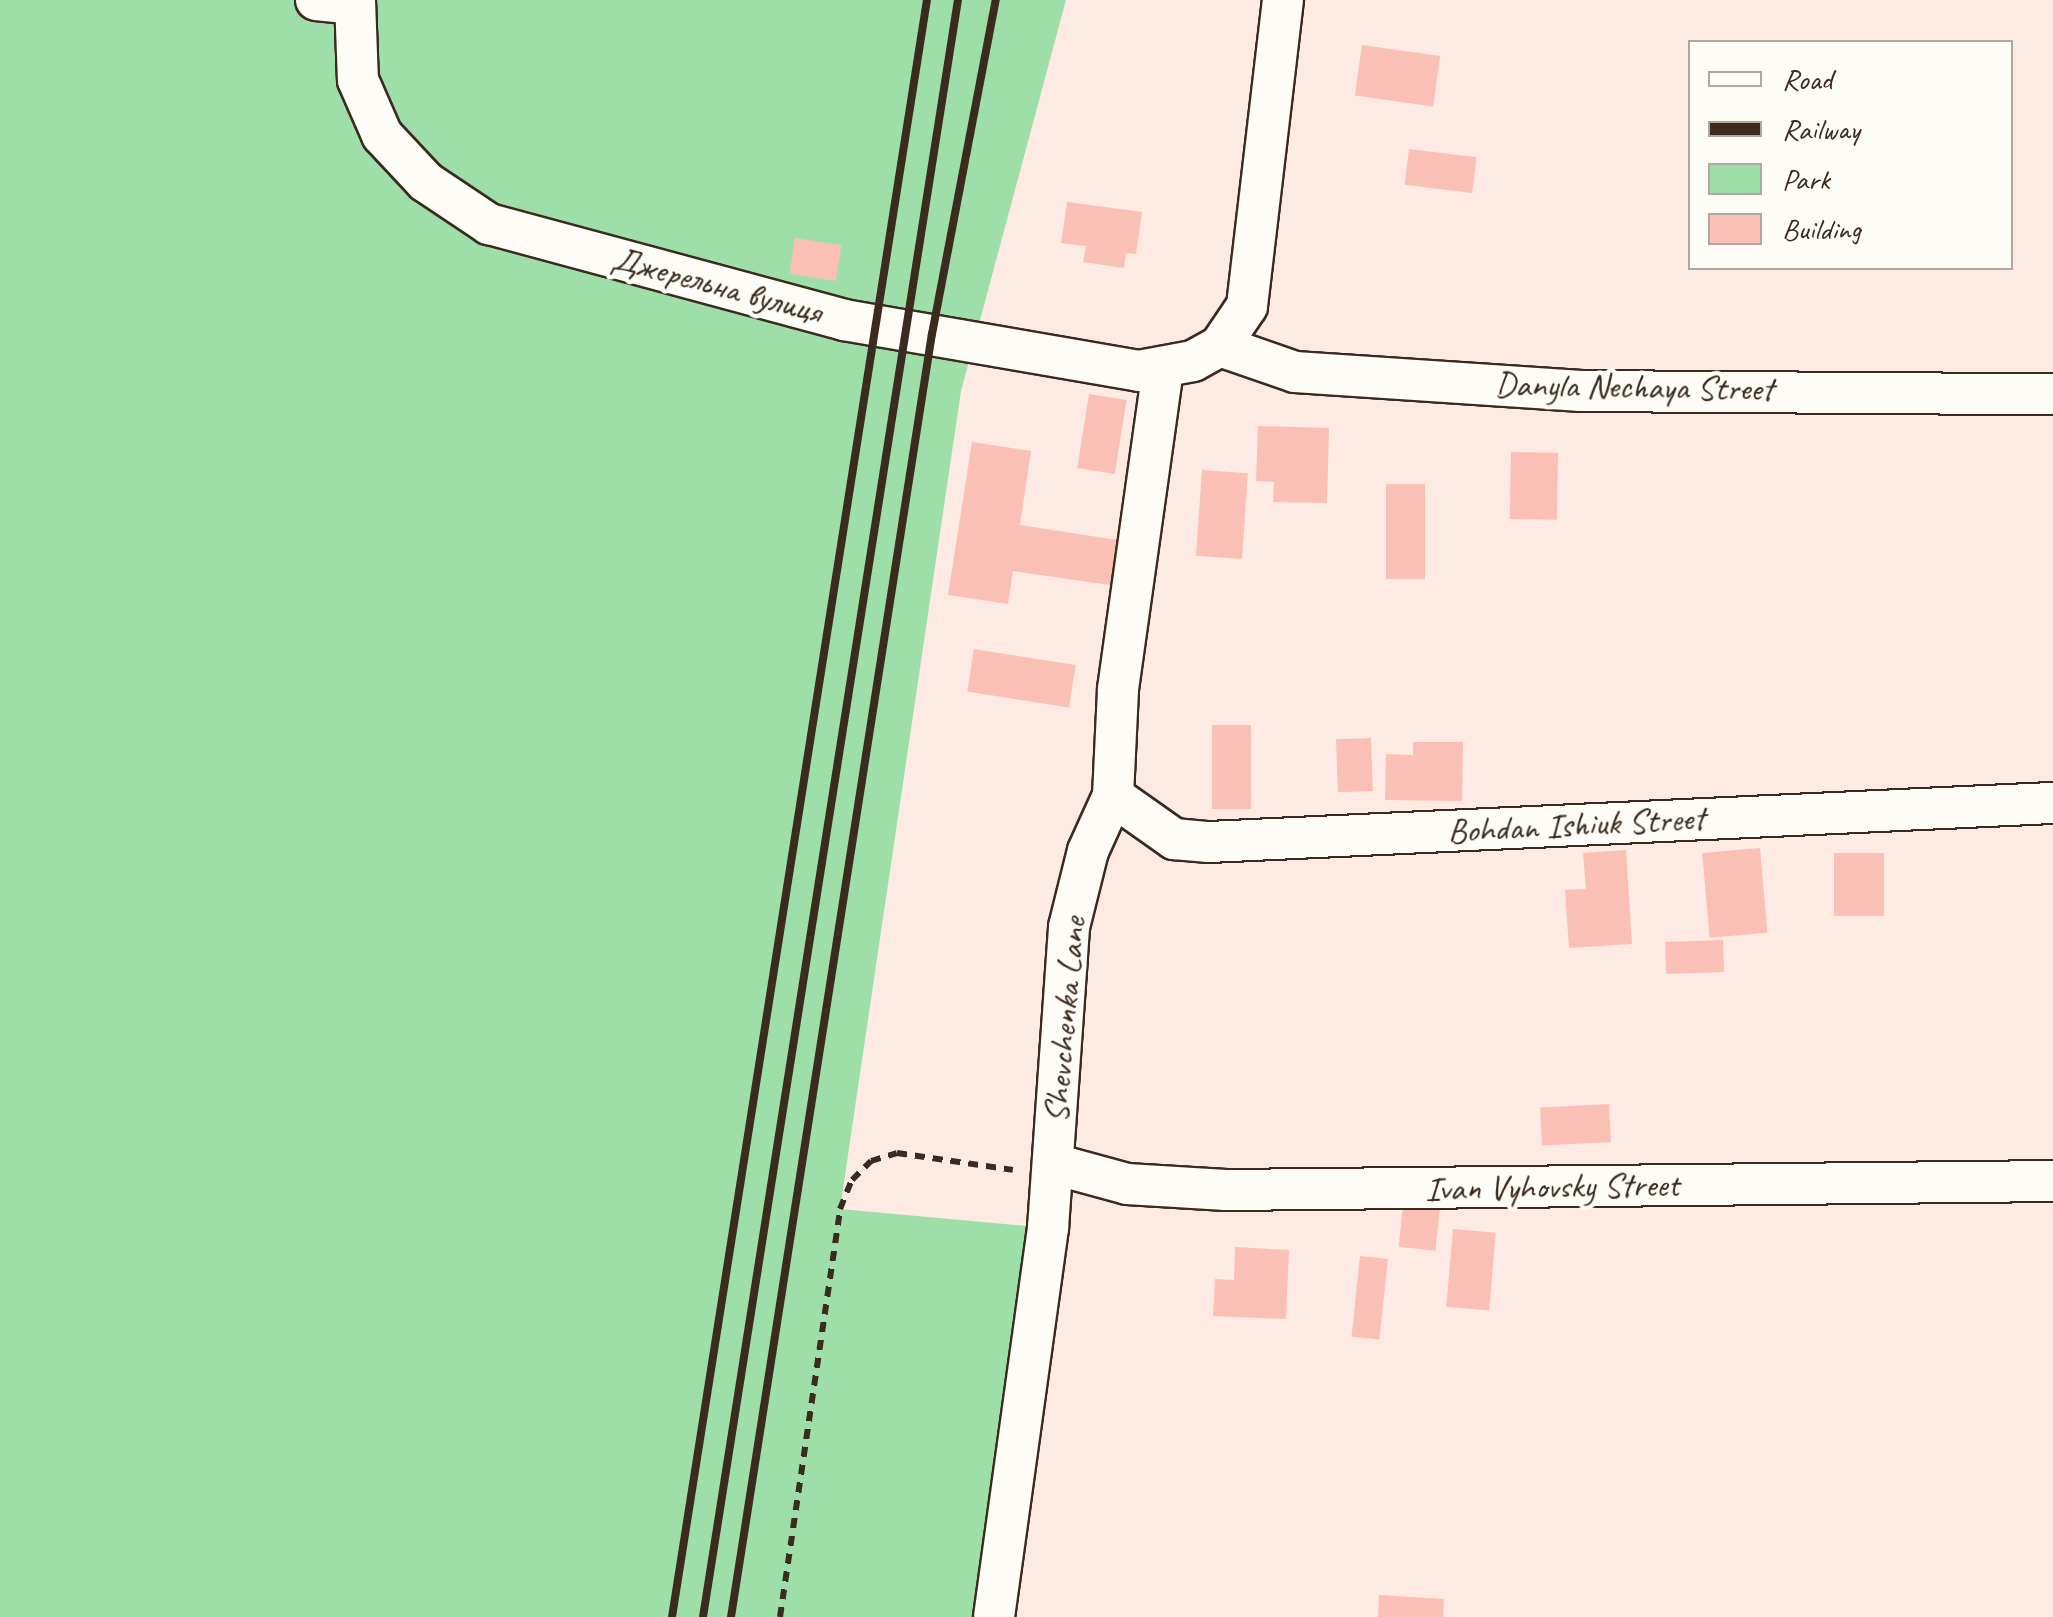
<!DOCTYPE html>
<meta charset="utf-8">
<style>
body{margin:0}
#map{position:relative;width:2053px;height:1617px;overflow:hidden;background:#fceae3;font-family:Caveat,sans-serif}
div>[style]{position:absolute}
.green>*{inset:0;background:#9edfa9}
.building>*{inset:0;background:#fbc0b5;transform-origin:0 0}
.path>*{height:6px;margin-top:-3px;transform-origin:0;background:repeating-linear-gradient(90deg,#3b2a1e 0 10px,transparent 0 18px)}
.roads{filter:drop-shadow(2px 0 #3b2a1e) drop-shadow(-2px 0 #3b2a1e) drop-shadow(0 2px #3b2a1e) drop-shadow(0 -2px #3b2a1e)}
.minor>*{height:40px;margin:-20px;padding:0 20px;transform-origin:20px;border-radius:20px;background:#fdfcf7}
.rail>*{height:8px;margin:-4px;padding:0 4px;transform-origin:4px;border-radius:4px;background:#3b2a1e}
span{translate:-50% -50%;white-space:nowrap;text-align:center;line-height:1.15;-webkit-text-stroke:9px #fdfcf7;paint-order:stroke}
.street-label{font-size:35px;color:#3b2a1e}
.legend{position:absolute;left:1688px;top:40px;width:325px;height:230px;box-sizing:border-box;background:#fdfcf7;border:2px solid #afa8a0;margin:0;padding:12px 18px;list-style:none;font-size:30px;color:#3b2a1e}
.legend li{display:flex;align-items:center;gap:20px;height:50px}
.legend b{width:50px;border:2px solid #afa8a0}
</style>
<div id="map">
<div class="green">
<i style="clip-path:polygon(0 0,1066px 0,961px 391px,840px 1209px,1048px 1228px,994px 1617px,0 1617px)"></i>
</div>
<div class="building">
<i style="left:1362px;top:45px;width:79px;height:51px;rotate:8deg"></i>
<i style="left:1409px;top:149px;width:68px;height:36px;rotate:7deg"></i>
<i style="clip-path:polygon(1067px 202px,1142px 212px,1136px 254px,1126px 253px,1124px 268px,1083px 262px,1086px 246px,1061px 243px)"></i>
<i style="left:795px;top:238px;width:47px;height:36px;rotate:9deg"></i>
<i style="left:1089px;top:394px;width:38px;height:75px;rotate:9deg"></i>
<i style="clip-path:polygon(1258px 426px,1329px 428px,1327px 503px,1273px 502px,1274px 482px,1256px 481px)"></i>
<i style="clip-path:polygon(972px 442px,1031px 451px,1020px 525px,1117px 540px,1110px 585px,1013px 571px,1008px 604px,948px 595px)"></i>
<i style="left:1511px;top:452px;width:47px;height:67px;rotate:1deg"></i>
<i style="left:1202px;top:470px;width:46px;height:86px;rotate:4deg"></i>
<i style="left:1386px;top:484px;width:39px;height:95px"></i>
<i style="left:974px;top:649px;width:103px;height:43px;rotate:9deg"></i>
<i style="left:1212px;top:725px;width:39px;height:84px"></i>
<i style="left:1371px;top:738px;width:53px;height:35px;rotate:88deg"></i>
<i style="clip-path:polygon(1413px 742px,1463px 742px,1462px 801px,1385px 800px,1386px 754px,1413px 755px)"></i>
<i style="left:1760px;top:848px;width:85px;height:58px;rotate:85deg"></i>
<i style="clip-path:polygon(1626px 850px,1632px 944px,1569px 948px,1565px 890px,1586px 889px,1583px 853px)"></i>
<i style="left:1884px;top:853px;width:63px;height:50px;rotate:90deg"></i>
<i style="left:1723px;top:940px;width:32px;height:58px;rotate:88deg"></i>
<i style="left:1609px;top:1104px;width:38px;height:69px;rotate:87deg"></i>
<i style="left:1403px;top:1205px;width:37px;height:42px;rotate:6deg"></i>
<i style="left:1453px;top:1229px;width:43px;height:78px;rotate:5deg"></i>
<i style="clip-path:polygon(1235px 1247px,1289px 1250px,1286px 1319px,1213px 1316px,1215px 1279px,1234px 1280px)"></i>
<i style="left:1360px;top:1256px;width:28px;height:81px;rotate:6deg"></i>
<i style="clip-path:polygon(1379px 1595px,1444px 1599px,1443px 1617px,1378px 1617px)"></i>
</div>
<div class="path">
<i style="left:780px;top:1617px;width:412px;rotate:-81.6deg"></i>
<i style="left:840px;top:1209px;width:31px;rotate:-68deg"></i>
<i style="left:852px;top:1180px;width:27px;rotate:-45deg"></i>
<i style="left:871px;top:1161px;width:27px;rotate:-17deg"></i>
<i style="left:897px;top:1153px;width:117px;rotate:8.3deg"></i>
</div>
<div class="roads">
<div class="minor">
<i style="left:316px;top:0;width:38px;rotate:6deg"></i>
<i style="left:355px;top:0;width:80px;rotate:87.9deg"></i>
<i style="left:358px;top:80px;width:60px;rotate:66.4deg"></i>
<i style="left:382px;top:135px;width:64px;rotate:46.9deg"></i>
<i style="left:426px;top:182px;width:76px;rotate:33.7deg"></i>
<i style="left:489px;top:224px;width:368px;rotate:15.1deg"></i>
<i style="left:844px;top:320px;width:299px;rotate:9.8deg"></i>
<i style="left:1139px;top:371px;width:55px;rotate:-10.5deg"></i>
<i style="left:1193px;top:361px;width:31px;rotate:-29deg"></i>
<i style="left:1220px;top:346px;width:48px;rotate:-56deg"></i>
<i style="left:1247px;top:306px;width:308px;rotate:-83.3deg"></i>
<i style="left:1220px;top:346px;width:79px;rotate:19.1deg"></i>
<i style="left:1295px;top:372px;width:287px;rotate:3.8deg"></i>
<i style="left:1581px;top:391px;width:472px;rotate:0.4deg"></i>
<i style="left:1113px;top:796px;width:75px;rotate:35.2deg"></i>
<i style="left:1174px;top:839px;width:35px;rotate:5deg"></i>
<i style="left:1209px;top:842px;width:845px;rotate:-2.65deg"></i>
<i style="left:1054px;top:1164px;width:76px;rotate:15.3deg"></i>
<i style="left:1127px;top:1184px;width:99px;rotate:3.5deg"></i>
<i style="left:1226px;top:1190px;width:827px;rotate:-0.62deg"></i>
<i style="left:994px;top:1617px;width:393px;rotate:-82.1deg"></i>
<i style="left:1048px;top:1228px;width:302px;rotate:-86deg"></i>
<i style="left:1069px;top:927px;width:78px;rotate:-76deg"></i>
<i style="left:1088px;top:851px;width:60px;rotate:-65.6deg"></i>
<i style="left:1113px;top:796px;width:107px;rotate:-87.3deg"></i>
<i style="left:1118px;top:689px;width:324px;rotate:-82deg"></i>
</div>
</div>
<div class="rail">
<i style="left:672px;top:1617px;width:1637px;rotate:-81.04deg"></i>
<i style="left:703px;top:1617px;width:1637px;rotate:-81.04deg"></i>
<i style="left:731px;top:1617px;width:1299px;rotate:-81.1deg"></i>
<i style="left:932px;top:334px;width:340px;rotate:-79.2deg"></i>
</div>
<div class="street-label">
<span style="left:717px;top:285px;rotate:15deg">Джерельна вулиця</span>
<span style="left:1634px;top:387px;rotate:1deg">Danyla Nechaya Street</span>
<span style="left:1576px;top:825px;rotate:-3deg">Bohdan Ishiuk Street</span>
<span style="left:1065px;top:1020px;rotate:-85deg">Shevchenka Lane</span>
<span style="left:1552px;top:1187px;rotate:-1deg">Ivan Vyhovsky Street</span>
</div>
<ul class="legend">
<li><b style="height:12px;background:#fdfcf7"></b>Road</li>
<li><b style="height:12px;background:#3b2a1e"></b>Railway</li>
<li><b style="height:28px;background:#9edfa9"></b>Park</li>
<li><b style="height:28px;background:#fbc0b5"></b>Building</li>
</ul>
</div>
